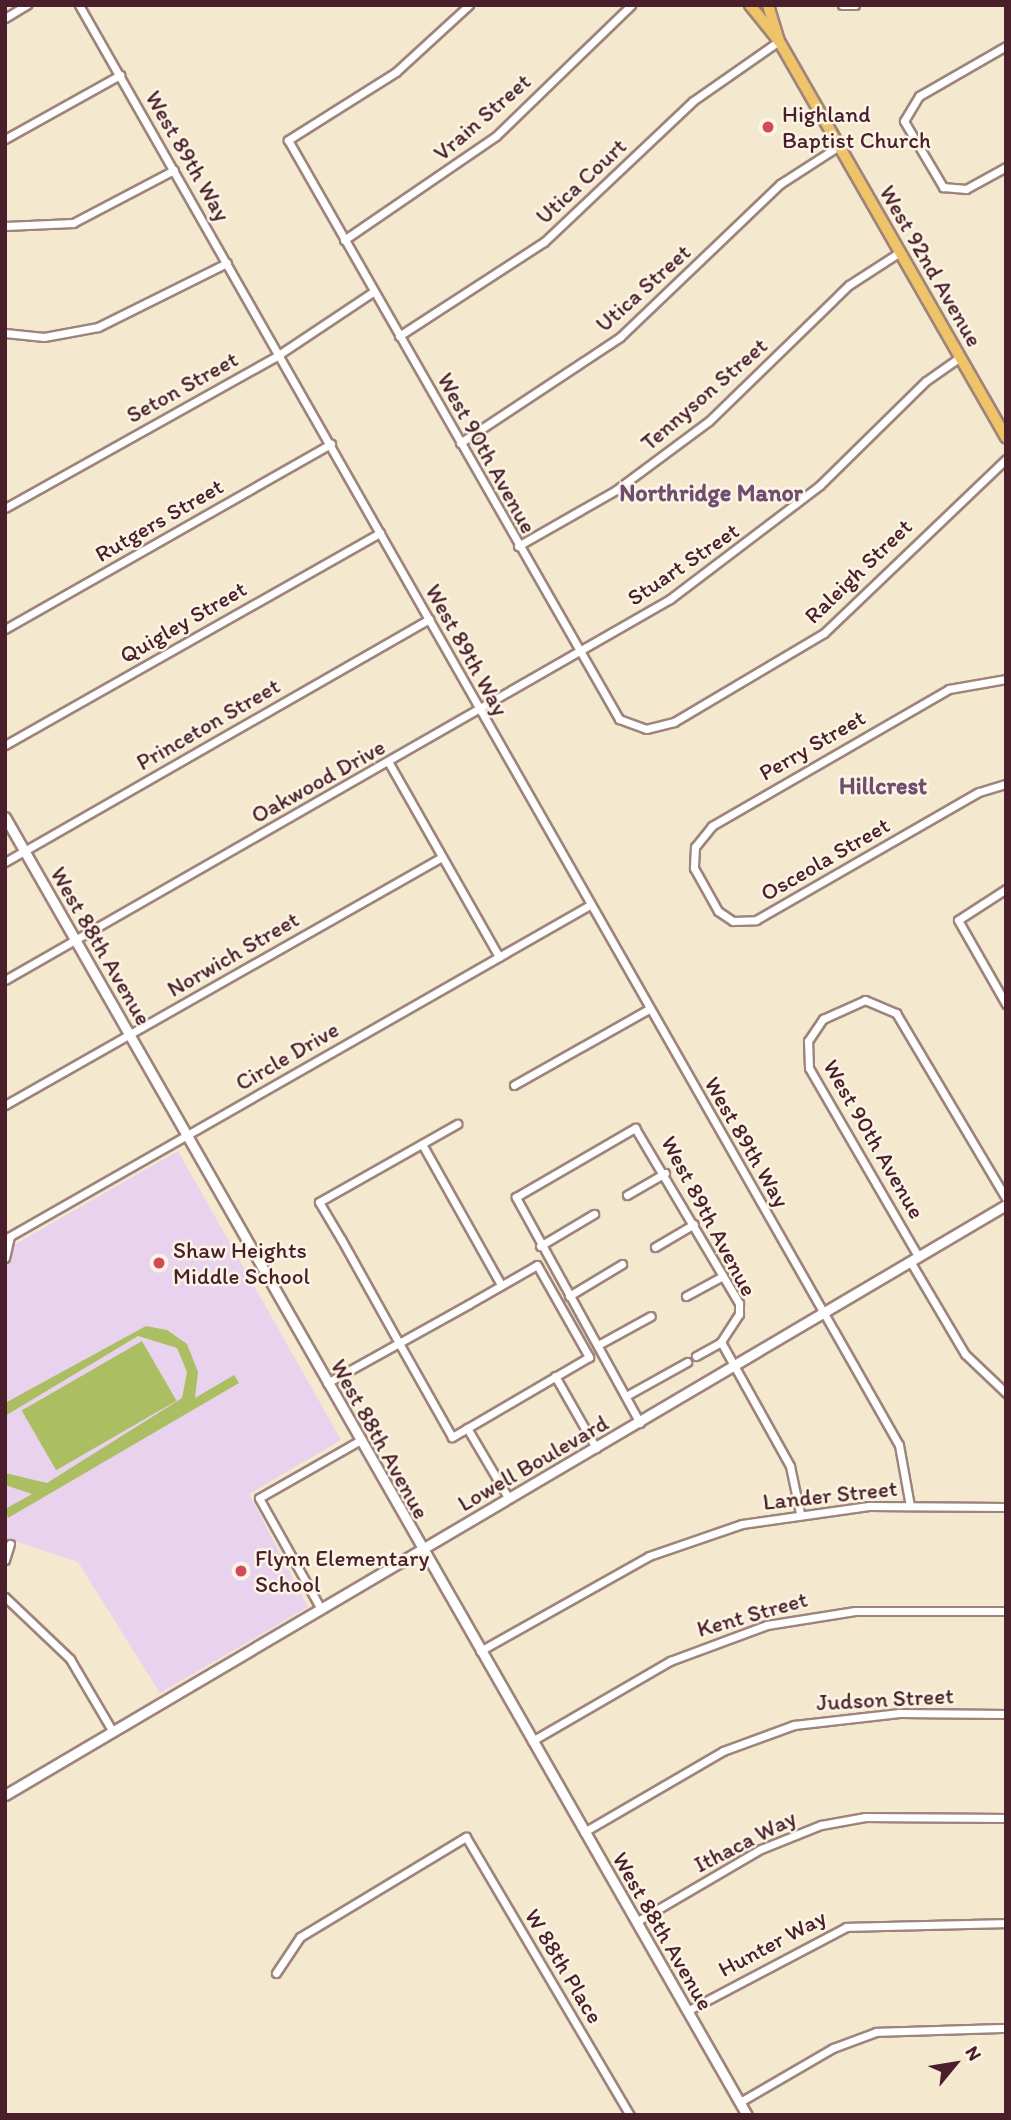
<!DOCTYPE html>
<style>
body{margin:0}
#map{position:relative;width:1011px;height:2120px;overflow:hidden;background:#f4e9cf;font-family:Itim,sans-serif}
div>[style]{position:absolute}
.built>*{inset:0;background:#e9d2ee}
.green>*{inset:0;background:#abbe62;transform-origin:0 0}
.roads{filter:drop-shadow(2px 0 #9f847d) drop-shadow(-2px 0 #9f847d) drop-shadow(0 2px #9f847d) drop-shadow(0 -2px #9f847d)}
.minor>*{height:7px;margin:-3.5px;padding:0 3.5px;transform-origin:3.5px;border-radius:3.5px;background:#fff}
.tertiary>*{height:9px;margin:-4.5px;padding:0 4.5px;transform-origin:4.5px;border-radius:4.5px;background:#fff}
.primary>*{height:10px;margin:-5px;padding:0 5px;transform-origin:5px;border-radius:5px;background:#efc469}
.dots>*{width:19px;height:19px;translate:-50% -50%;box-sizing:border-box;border:4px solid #fcf5e5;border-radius:50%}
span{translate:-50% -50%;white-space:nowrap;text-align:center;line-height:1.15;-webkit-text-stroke:5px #fcf5e5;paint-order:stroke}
.poi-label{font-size:23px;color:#4a1f2b}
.left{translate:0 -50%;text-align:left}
.street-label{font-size:23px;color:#4a1f2b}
.neighbourhood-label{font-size:24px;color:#6f4d6e;font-weight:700}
.frame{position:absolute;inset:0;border:7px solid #4a1f2b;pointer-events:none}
.north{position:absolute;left:920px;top:2029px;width:70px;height:70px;-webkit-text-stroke:5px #fcf5e5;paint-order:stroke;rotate:60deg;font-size:19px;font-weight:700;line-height:28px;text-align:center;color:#4a1f2b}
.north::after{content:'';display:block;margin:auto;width:24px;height:32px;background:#4a1f2b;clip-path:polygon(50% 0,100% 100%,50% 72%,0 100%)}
</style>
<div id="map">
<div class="built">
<i style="clip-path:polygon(178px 1151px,341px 1440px,249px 1494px,308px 1607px,160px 1693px,78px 1562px,5px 1538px,5px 1250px)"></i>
</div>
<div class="green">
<i style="clip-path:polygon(146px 1326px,167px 1330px,187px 1344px,198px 1372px,195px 1398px,234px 1375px,239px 1383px,8px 1518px,5px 1509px,32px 1494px,5px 1485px,5px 1473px,47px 1483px,182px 1398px,187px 1372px,177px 1348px,138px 1336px,5px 1416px,5px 1403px)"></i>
<i style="left:142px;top:1341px;width:69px;height:139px;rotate:60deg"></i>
</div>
<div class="roads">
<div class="minor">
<i style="left:79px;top:5px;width:1657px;rotate:60.34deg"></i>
<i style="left:899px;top:1445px;width:62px;rotate:79.8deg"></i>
<i style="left:469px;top:5px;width:99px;rotate:137.5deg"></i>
<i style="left:396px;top:72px;width:128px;rotate:147.8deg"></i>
<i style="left:288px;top:140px;width:667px;rotate:60.24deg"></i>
<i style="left:619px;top:719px;width:29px;rotate:20deg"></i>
<i style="left:646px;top:729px;width:29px;rotate:-14deg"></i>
<i style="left:674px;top:722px;width:174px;rotate:-30.7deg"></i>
<i style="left:824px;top:633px;width:252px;rotate:-43.7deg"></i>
<i style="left:842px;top:5px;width:13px"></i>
<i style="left:5px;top:18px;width:26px;rotate:-31deg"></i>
<i style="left:1006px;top:46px;width:100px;rotate:150.1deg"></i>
<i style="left:919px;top:96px;width:29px;rotate:121deg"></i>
<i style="left:904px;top:121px;width:77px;rotate:59.4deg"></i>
<i style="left:943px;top:187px;width:23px;rotate:5deg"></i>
<i style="left:966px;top:189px;width:46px;rotate:-28.8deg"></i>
<i style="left:5px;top:139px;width:132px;rotate:-29.1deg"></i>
<i style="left:5px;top:226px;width:68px;rotate:-2.5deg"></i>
<i style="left:73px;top:223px;width:114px;rotate:-27.7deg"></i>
<i style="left:344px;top:240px;width:184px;rotate:-34.4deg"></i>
<i style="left:496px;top:136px;width:188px;rotate:-44.1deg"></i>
<i style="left:5px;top:333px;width:39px;rotate:6deg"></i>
<i style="left:44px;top:337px;width:55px;rotate:-10.5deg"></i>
<i style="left:98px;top:327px;width:144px;rotate:-26.4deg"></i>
<i style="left:399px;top:336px;width:173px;rotate:-33deg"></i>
<i style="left:544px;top:242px;width:205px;rotate:-43.4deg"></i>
<i style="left:693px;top:101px;width:105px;rotate:-34.9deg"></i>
<i style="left:460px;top:443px;width:192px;rotate:-33.5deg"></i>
<i style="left:620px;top:337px;width:221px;rotate:-43.7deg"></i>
<i style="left:780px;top:184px;width:70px;rotate:-32.8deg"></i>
<i style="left:5px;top:508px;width:315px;rotate:-29.2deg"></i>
<i style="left:280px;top:354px;width:112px;rotate:-33.7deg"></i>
<i style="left:518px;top:546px;width:113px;rotate:-29.7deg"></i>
<i style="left:616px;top:490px;width:116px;rotate:-36.6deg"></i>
<i style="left:709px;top:421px;width:195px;rotate:-44.2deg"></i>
<i style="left:849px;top:285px;width:61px;rotate:-32.9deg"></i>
<i style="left:5px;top:629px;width:375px;rotate:-29.6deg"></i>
<i style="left:1006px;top:679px;width:58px;rotate:170deg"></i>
<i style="left:949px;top:689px;width:274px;rotate:150deg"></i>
<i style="left:712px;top:826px;width:27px;rotate:129deg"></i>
<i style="left:695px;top:847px;width:21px;rotate:93deg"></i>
<i style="left:694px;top:868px;width:49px;rotate:60.8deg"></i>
<i style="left:718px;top:911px;width:18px;rotate:34deg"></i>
<i style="left:733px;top:921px;width:23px;rotate:-2deg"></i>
<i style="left:756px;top:920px;width:257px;rotate:-29.9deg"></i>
<i style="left:979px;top:792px;width:28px;rotate:-17deg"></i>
<i style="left:5px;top:745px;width:431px;rotate:-29.5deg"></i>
<i style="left:389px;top:763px;width:223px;rotate:60.4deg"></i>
<i style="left:5px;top:862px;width:489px;rotate:-29.8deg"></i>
<i style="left:1006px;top:889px;width:57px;rotate:147.1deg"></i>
<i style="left:958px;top:920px;width:97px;rotate:60.3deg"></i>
<i style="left:5px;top:980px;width:766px;rotate:-29.81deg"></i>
<i style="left:670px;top:599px;width:188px;rotate:-37.2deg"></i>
<i style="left:820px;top:485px;width:148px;rotate:-44.5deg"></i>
<i style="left:926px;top:381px;width:42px;rotate:-35.2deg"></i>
<i style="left:514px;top:1085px;width:153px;rotate:-29.4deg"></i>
<i style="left:5px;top:1105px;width:502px;rotate:-29.58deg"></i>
<i style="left:422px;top:1144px;width:162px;rotate:60.7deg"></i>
<i style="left:627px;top:1195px;width:44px;rotate:-30.1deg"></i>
<i style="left:5px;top:1239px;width:671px;rotate:-29.73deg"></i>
<i style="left:540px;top:1246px;width:63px;rotate:-30.7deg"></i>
<i style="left:655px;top:1247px;width:45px;rotate:-30.5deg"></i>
<i style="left:918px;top:1256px;width:217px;rotate:-120.1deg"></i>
<i style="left:809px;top:1068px;width:27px;rotate:-92deg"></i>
<i style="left:808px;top:1041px;width:27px;rotate:-56deg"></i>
<i style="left:823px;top:1019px;width:46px;rotate:-24.3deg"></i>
<i style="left:865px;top:1000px;width:34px;rotate:23deg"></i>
<i style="left:896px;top:1013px;width:215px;rotate:59.3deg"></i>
<i style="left:5px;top:1258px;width:22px;rotate:-77deg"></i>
<i style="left:910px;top:1261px;width:108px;rotate:59.4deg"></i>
<i style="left:965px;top:1354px;width:57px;rotate:43.6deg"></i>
<i style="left:569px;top:1296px;width:62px;rotate:-31.1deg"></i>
<i style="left:686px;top:1296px;width:42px;rotate:-28.4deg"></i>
<i style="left:598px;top:1345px;width:60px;rotate:-28.7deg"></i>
<i style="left:696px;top:1356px;width:29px;rotate:-29deg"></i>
<i style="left:555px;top:1376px;width:83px;rotate:60.3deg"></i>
<i style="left:327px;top:1383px;width:82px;rotate:-29.1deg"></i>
<i style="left:399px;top:1343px;width:80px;rotate:-29.1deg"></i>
<i style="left:469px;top:1304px;width:78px;rotate:-29.8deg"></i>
<i style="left:537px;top:1265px;width:106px;rotate:60.5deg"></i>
<i style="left:589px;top:1357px;width:159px;rotate:149.7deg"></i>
<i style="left:452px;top:1437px;width:108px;rotate:-119.4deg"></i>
<i style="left:399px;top:1343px;width:119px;rotate:-119.1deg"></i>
<i style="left:341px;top:1239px;width:43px;rotate:-120.7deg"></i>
<i style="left:319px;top:1202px;width:159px;rotate:-29.5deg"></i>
<i style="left:626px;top:1396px;width:70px;rotate:-29.1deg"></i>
<i style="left:640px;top:1423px;width:258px;rotate:-118.8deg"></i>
<i style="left:516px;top:1197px;width:138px;rotate:-30.1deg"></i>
<i style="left:635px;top:1128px;width:204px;rotate:59.3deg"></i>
<i style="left:739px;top:1303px;width:11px;rotate:90deg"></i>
<i style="left:739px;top:1314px;width:33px;rotate:123deg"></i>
<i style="left:721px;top:1342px;width:142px;rotate:60.9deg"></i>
<i style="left:790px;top:1466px;width:48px;rotate:78deg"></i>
<i style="left:467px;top:1428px;width:82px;rotate:59.4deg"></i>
<i style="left:5px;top:1560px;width:17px;rotate:-73deg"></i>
<i style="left:5px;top:1597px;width:90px;rotate:43.6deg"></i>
<i style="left:70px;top:1659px;width:85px;rotate:59.5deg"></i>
<i style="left:321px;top:1609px;width:127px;rotate:-119.2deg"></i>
<i style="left:259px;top:1498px;width:115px;rotate:-29.7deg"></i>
<i style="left:480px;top:1651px;width:194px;rotate:-29.3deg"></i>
<i style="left:649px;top:1556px;width:98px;rotate:-19deg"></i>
<i style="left:742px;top:1524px;width:128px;rotate:-8.1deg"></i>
<i style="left:869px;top:1506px;width:137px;rotate:0.4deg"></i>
<i style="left:532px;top:1741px;width:160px;rotate:-30.1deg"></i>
<i style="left:670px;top:1661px;width:103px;rotate:-20.4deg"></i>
<i style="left:767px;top:1625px;width:89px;rotate:-9deg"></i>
<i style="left:855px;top:1611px;width:151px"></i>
<i style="left:584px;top:1832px;width:161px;rotate:-30.2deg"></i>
<i style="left:723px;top:1751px;width:76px;rotate:-20.1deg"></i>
<i style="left:794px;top:1725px;width:106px;rotate:-6.5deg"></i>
<i style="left:899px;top:1713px;width:107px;rotate:0.5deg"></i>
<i style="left:636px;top:1922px;width:145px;rotate:-30.3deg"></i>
<i style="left:761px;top:1849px;width:65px;rotate:-21.8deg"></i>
<i style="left:821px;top:1825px;width:45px;rotate:-10.3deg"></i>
<i style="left:865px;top:1817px;width:141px;rotate:0.4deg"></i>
<i style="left:276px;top:1973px;width:43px;rotate:-56.3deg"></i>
<i style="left:300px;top:1937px;width:194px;rotate:-31.1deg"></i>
<i style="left:466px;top:1837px;width:323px;rotate:59.5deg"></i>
<i style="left:687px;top:2011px;width:180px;rotate:-27.8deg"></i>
<i style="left:846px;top:1927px;width:160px;rotate:-1.4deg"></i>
<i style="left:740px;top:2102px;width:108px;rotate:-30.1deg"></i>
<i style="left:833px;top:2048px;width:46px;rotate:-20.4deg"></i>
<i style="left:876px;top:2032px;width:130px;rotate:-1.8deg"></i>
</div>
<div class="tertiary">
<i style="left:5px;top:817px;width:1495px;rotate:60.25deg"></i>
<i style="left:5px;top:1795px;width:1162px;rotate:-30.52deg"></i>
</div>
<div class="primary">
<i style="left:750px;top:5px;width:46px;rotate:51.1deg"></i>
<i style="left:768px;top:5px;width:38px;rotate:73deg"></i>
<i style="left:779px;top:41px;width:457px;rotate:60.2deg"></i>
</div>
</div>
<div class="dots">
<i style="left:768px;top:127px;background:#d1495b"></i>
<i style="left:159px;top:1263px;background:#d1495b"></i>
<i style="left:241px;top:1571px;background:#d1495b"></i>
</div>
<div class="poi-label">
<span class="left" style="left:782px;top:127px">Highland<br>Baptist Church</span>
<span class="left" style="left:173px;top:1263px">Shaw Heights<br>Middle School</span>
<span class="left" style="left:255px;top:1571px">Flynn Elementary<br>School</span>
</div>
<div class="street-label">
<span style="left:482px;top:117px;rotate:-41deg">Vrain Street</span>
<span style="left:188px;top:156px;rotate:60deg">West 89th Way</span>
<span style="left:581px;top:181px;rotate:-43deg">Utica Court</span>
<span style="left:931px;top:266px;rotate:60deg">West 92nd Avenue</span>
<span style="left:643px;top:288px;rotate:-42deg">Utica Street</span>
<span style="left:182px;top:387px;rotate:-29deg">Seton Street</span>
<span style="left:704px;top:394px;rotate:-41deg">Tennyson Street</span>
<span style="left:487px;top:453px;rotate:61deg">West 90th Avenue</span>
<span style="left:159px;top:520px;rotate:-30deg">Rutgers Street</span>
<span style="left:683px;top:564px;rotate:-34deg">Stuart Street</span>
<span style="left:858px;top:571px;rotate:-44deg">Raleigh Street</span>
<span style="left:183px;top:622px;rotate:-30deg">Quigley Street</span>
<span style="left:467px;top:650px;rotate:61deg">West 89th Way</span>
<span style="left:208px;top:724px;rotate:-30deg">Princeton Street</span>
<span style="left:812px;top:745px;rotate:-30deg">Perry Street</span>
<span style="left:318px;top:781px;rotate:-29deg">Oakwood Drive</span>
<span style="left:825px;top:859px;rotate:-30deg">Osceola Street</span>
<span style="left:101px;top:946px;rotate:60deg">West 88th Avenue</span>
<span style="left:233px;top:954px;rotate:-30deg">Norwich Street</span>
<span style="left:287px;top:1056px;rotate:-30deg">Circle Drive</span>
<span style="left:874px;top:1139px;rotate:60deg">West 90th Avenue</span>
<span style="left:747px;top:1142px;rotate:60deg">West 89th Way</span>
<span style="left:709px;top:1216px;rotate:62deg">West 89th Avenue</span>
<span style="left:380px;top:1439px;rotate:61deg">West 88th Avenue</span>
<span style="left:533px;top:1463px;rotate:-30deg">Lowell Boulevard</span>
<span style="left:830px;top:1495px;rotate:-6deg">Lander Street</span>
<span style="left:752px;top:1614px;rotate:-16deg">Kent Street</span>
<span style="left:885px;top:1699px;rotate:-3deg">Judson Street</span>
<span style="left:745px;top:1841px;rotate:-27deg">Ithaca Way</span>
<span style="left:663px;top:1931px;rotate:60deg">West 88th Avenue</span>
<span style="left:772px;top:1943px;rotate:-28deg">Hunter Way</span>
<span style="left:564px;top:1966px;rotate:59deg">W 88th Place</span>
</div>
<div class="neighbourhood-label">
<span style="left:711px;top:493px">Northridge Manor</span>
<span style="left:883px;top:786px">Hillcrest</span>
</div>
<div class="frame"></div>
<div class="north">N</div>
</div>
